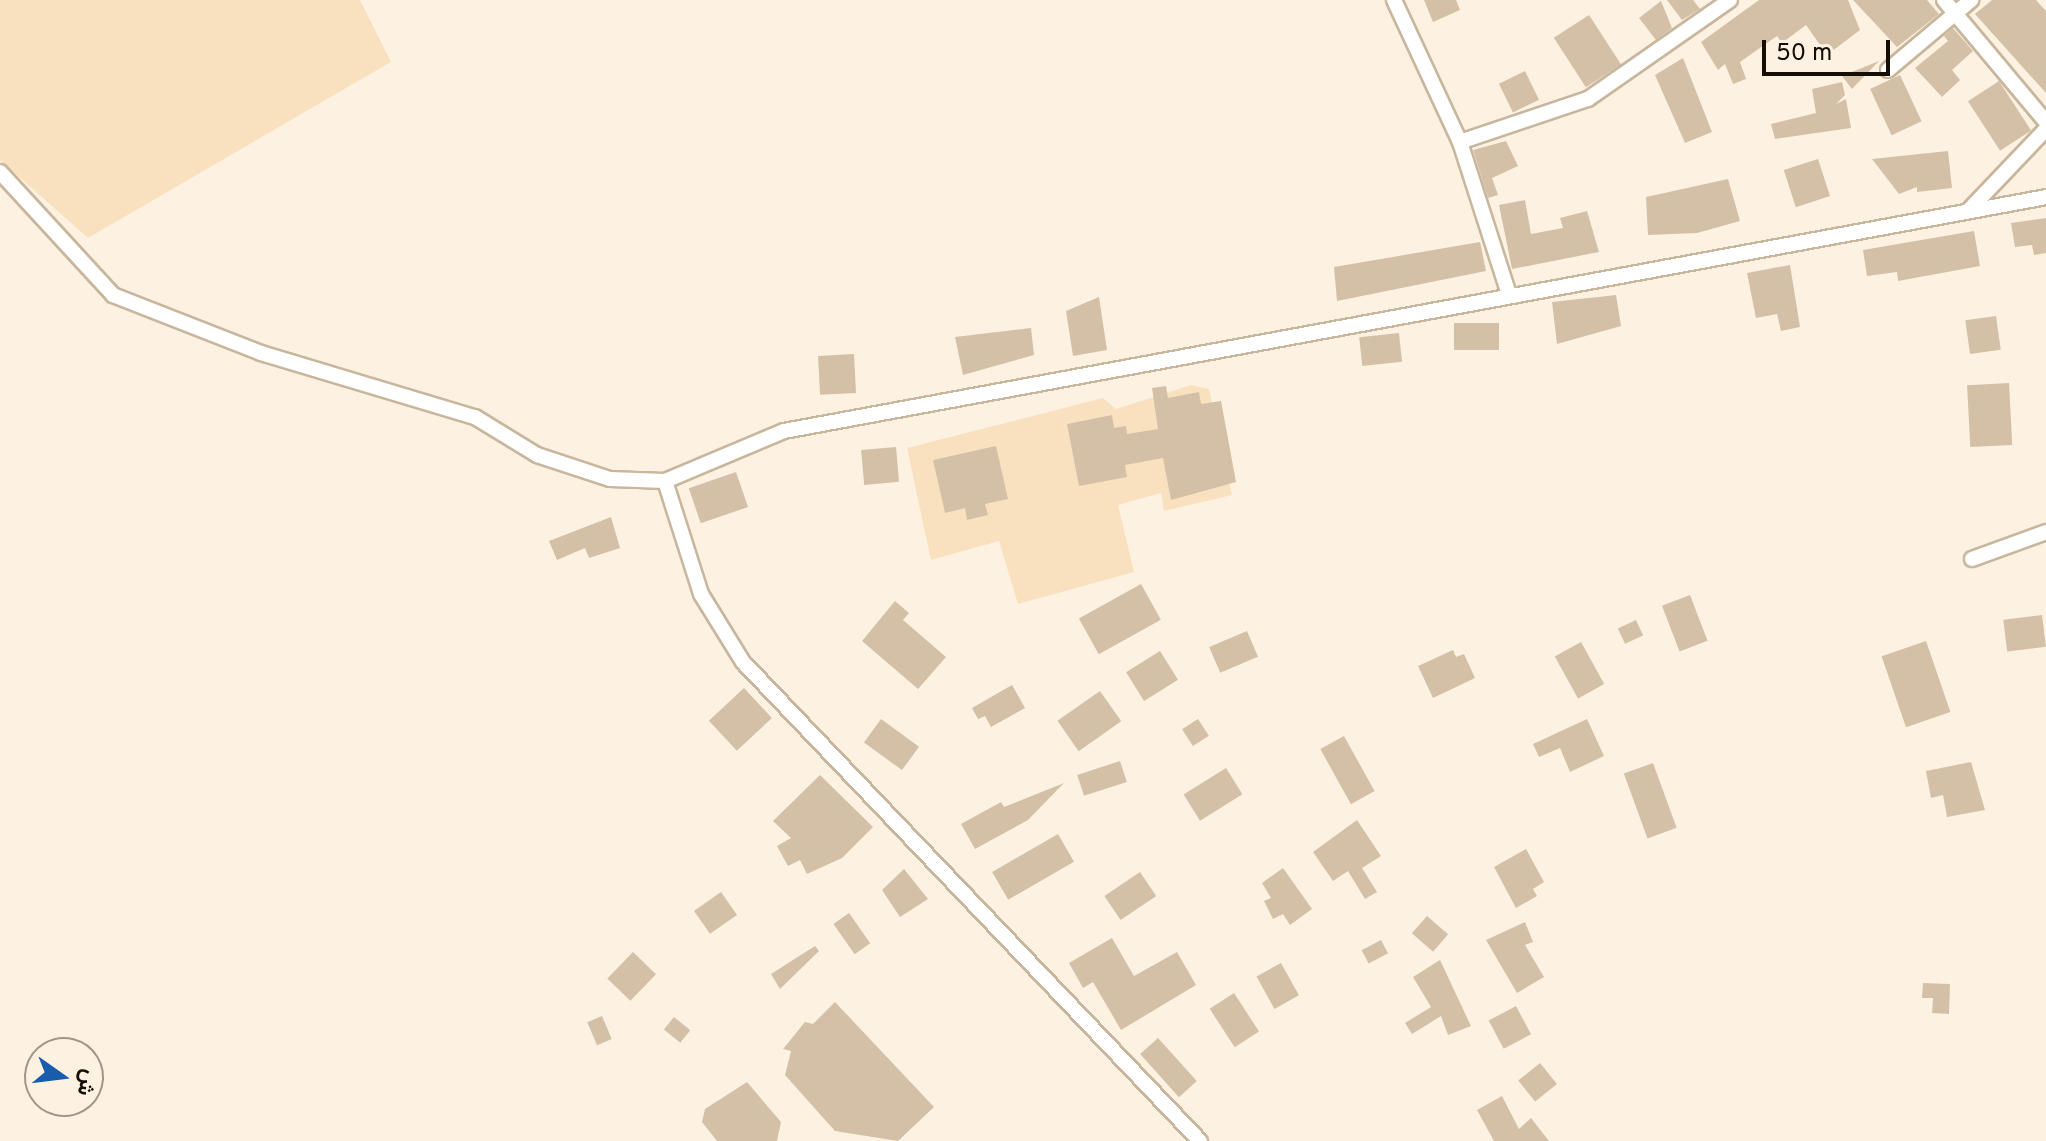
<!DOCTYPE html>
<meta charset="utf-8">
<style>
body{margin:0}
#map{position:relative;width:2046px;height:1141px;overflow:hidden;background:#fdf2e2;font-family:Overpass,Vazirmatn,sans-serif}
div>[style]{position:absolute}
.green>*{inset:0;background:#f9e1bf}
.building>*{inset:0;background:#d3c0a7;transform-origin:0 0}
.roads{filter:drop-shadow(2px 0 #c8b69d) drop-shadow(-2px 0 #c8b69d) drop-shadow(0 2px #c8b69d) drop-shadow(0 -2px #c8b69d)}
.street>*{height:14px;margin:-7px;padding:0 7px;transform-origin:7px;border-radius:7px;background:#fff}
span{translate:-50% -50%;white-space:nowrap;text-align:center;line-height:1.15;-webkit-text-stroke:6px #fdf2e2;paint-order:stroke}
.north{position:absolute;left:24px;top:1037px;width:80px;height:80px;box-sizing:border-box;background:#fdf2e2;border:2px solid #a0978a;border-radius:50%;rotate:104deg;font-size:22px;font-weight:700;line-height:32px;text-align:center;color:#140e05}
.north::after{content:'';display:block;margin:auto;width:28px;height:36px;background:#195cac;clip-path:polygon(50% 0,100% 100%,50% 72%,0 100%)}
.scale{position:absolute;left:1762px;top:40px;width:128px;height:36px;box-sizing:border-box;border:4px solid #140e05;border-top:0;padding-left:10px;font-size:24px;line-height:28px;white-space:nowrap;color:#140e05;-webkit-text-stroke:6px #fdf2e2;paint-order:stroke}
</style>
<div id="map">
<div class="green">
<i style="clip-path:polygon(0 0,360px 0,391px 62px,88px 238px,0 160px)"></i>
<i style="clip-path:polygon(1191px 385px,1209px 389px,1232px 495px,1164px 511px,1161px 493px,1118px 505px,1134px 572px,1018px 604px,999px 541px,931px 560px,907px 448px,1103px 398px,1116px 409px)"></i>
</div>
<div class="building">
<i style="clip-path:polygon(1424px 0,1456px 0,1460px 10px,1433px 22px)"></i>
<i style="clip-path:polygon(1667px 0,1693px 0,1700px 9px,1682px 20px)"></i>
<i style="clip-path:polygon(1759px 0,1848px 0,1860px 30px,1827px 55px,1806px 25px,1782px 43px,1777px 36px,1740px 62px,1746px 79px,1733px 84px,1725px 64px,1718px 70px,1701px 42px)"></i>
<i style="clip-path:polygon(1853px 0,1927px 0,1939px 14px,1897px 47px)"></i>
<i style="clip-path:polygon(1992px 0,2036px 0,2046px 11px,2046px 93px,1975px 14px)"></i>
<i style="clip-path:polygon(1661px 1px,1672px 28px,1656px 40px,1639px 18px)"></i>
<i style="left:1589px;top:15px;width:59px;height:42px;rotate:57deg"></i>
<i style="clip-path:polygon(1953px 28px,1973px 51px,1952px 70px,1960px 80px,1942px 97px,1915px 68px,1948px 41px,1944px 36px)"></i>
<i style="clip-path:polygon(1683px 58px,1712px 132px,1685px 143px,1655px 75px)"></i>
<i style="clip-path:polygon(1879px 61px,1852px 89px,1842px 76px)"></i>
<i style="left:1525px;top:71px;width:32px;height:29px;rotate:64deg"></i>
<i style="left:1900px;top:75px;width:51px;height:33px;rotate:65deg"></i>
<i style="left:1999px;top:81px;width:59px;height:37px;rotate:57deg"></i>
<i style="clip-path:polygon(1842px 82px,1845px 95px,1836px 104px,1846px 99px,1851px 128px,1775px 139px,1771px 124px,1816px 113px,1812px 89px)"></i>
<i style="clip-path:polygon(1506px 141px,1518px 166px,1492px 178px,1498px 195px,1488px 198px,1473px 150px)"></i>
<i style="clip-path:polygon(1948px 151px,1952px 188px,1917px 192px,1917px 187px,1899px 194px,1872px 159px)"></i>
<i style="left:1818px;top:159px;width:39px;height:36px;rotate:72deg"></i>
<i style="clip-path:polygon(1728px 179px,1740px 221px,1697px 233px,1648px 235px,1646px 197px)"></i>
<i style="clip-path:polygon(1525px 200px,1531px 234px,1563px 228px,1560px 218px,1587px 211px,1599px 252px,1512px 269px,1499px 205px)"></i>
<i style="clip-path:polygon(2046px 218px,2046px 253px,2034px 255px,2032px 245px,2015px 247px,2011px 223px)"></i>
<i style="clip-path:polygon(1974px 231px,1980px 266px,1898px 281px,1897px 272px,1867px 276px,1863px 250px)"></i>
<i style="clip-path:polygon(1480px 242px,1486px 271px,1337px 301px,1334px 267px)"></i>
<i style="clip-path:polygon(1790px 265px,1800px 327px,1781px 331px,1777px 314px,1756px 318px,1747px 273px)"></i>
<i style="clip-path:polygon(1616px 295px,1621px 326px,1557px 344px,1552px 302px)"></i>
<i style="clip-path:polygon(1099px 297px,1107px 350px,1073px 356px,1066px 311px)"></i>
<i style="left:1996px;top:316px;width:34px;height:31px;rotate:82deg"></i>
<i style="left:1454px;top:323px;width:45px;height:27px"></i>
<i style="clip-path:polygon(1031px 328px,1034px 355px,963px 375px,955px 337px)"></i>
<i style="left:1399px;top:333px;width:29px;height:40px;rotate:84deg"></i>
<i style="left:854px;top:354px;width:39px;height:36px;rotate:87deg"></i>
<i style="left:2009px;top:383px;width:62px;height:42px;rotate:87deg"></i>
<i style="clip-path:polygon(1166px 386px,1168px 398px,1199px 392px,1201px 404px,1221px 401px,1236px 482px,1171px 500px,1163px 458px,1125px 465px,1127px 477px,1079px 486px,1067px 424px,1112px 415px,1114px 428px,1126px 426px,1127px 434px,1158px 429px,1152px 388px)"></i>
<i style="clip-path:polygon(996px 446px,1008px 499px,985px 504px,988px 515px,967px 520px,965px 508px,945px 513px,933px 460px)"></i>
<i style="left:896px;top:447px;width:35px;height:35px;rotate:85deg"></i>
<i style="left:736px;top:472px;width:37px;height:50px;rotate:71deg"></i>
<i style="clip-path:polygon(611px 517px,620px 548px,589px 558px,585px 548px,557px 560px,549px 541px)"></i>
<i style="left:1141px;top:584px;width:41px;height:71px;rotate:61deg"></i>
<i style="left:1690px;top:595px;width:49px;height:30px;rotate:69deg"></i>
<i style="clip-path:polygon(895px 601px,909px 613px,903px 620px,946px 657px,918px 689px,862px 641px)"></i>
<i style="left:2042px;top:615px;width:32px;height:39px;rotate:83deg"></i>
<i style="left:1636px;top:620px;width:17px;height:20px;rotate:65deg"></i>
<i style="left:1247px;top:631px;width:28px;height:41px;rotate:67deg"></i>
<i style="left:1926px;top:641px;width:75px;height:47px;rotate:71deg"></i>
<i style="left:1581px;top:642px;width:48px;height:30px;rotate:61deg"></i>
<i style="clip-path:polygon(1453px 650px,1456px 657px,1464px 654px,1475px 678px,1433px 698px,1418px 666px)"></i>
<i style="left:1160px;top:651px;width:34px;height:40px;rotate:58deg"></i>
<i style="clip-path:polygon(1012px 685px,1025px 708px,991px 727px,985px 716px,978px 719px,972px 708px)"></i>
<i style="left:744px;top:688px;width:41px;height:48px;rotate:47deg"></i>
<i style="left:1100px;top:691px;width:37px;height:52px;rotate:55deg"></i>
<i style="left:881px;top:719px;width:47px;height:29px;rotate:36deg"></i>
<i style="left:1198px;top:719px;width:20px;height:19px;rotate:57deg"></i>
<i style="clip-path:polygon(1587px 719px,1604px 756px,1570px 772px,1560px 748px,1539px 757px,1533px 744px)"></i>
<i style="left:1344px;top:736px;width:63px;height:27px;rotate:61deg"></i>
<i style="left:1120px;top:761px;width:22px;height:45px;rotate:72deg"></i>
<i style="clip-path:polygon(1971px 762px,1985px 810px,1947px 817px,1943px 795px,1931px 798px,1926px 771px)"></i>
<i style="left:1653px;top:763px;width:69px;height:31px;rotate:70deg"></i>
<i style="left:1226px;top:768px;width:31px;height:50px;rotate:58deg"></i>
<i style="clip-path:polygon(820px 775px,873px 827px,842px 858px,807px 874px,800px 860px,788px 866px,777px 846px,791px 838px,773px 821px)"></i>
<i style="clip-path:polygon(1064px 783px,1028px 820px,975px 849px,961px 824px,1001px 802px,1004px 807px)"></i>
<i style="clip-path:polygon(1357px 820px,1381px 856px,1362px 868px,1377px 892px,1365px 899px,1348px 871px,1333px 881px,1313px 852px)"></i>
<i style="left:1058px;top:834px;width:32px;height:76px;rotate:60deg"></i>
<i style="clip-path:polygon(1526px 849px,1544px 882px,1533px 889px,1537px 896px,1516px 908px,1494px 867px)"></i>
<i style="clip-path:polygon(1283px 868px,1312px 909px,1290px 925px,1283px 914px,1273px 919px,1264px 901px,1271px 898px,1262px 883px)"></i>
<i style="clip-path:polygon(904px 869px,928px 899px,900px 917px,882px 890px)"></i>
<i style="left:1140px;top:872px;width:29px;height:43px;rotate:56deg"></i>
<i style="left:721px;top:892px;width:28px;height:33px;rotate:55deg"></i>
<i style="left:849px;top:913px;width:37px;height:19px;rotate:55deg"></i>
<i style="left:1427px;top:916px;width:28px;height:23px;rotate:41deg"></i>
<i style="clip-path:polygon(1525px 922px,1533px 942px,1525px 945px,1544px 977px,1517px 993px,1486px 940px)"></i>
<i style="clip-path:polygon(1112px 938px,1134px 976px,1177px 952px,1196px 985px,1121px 1030px,1093px 982px,1083px 988px,1069px 963px)"></i>
<i style="left:1381px;top:940px;width:15px;height:22px;rotate:62deg"></i>
<i style="clip-path:polygon(815px 946px,819px 951px,780px 989px,771px 974px)"></i>
<i style="left:633px;top:952px;width:32px;height:37px;rotate:44deg"></i>
<i style="clip-path:polygon(1440px 960px,1471px 1026px,1448px 1035px,1441px 1016px,1412px 1034px,1405px 1023px,1431px 1007px,1413px 977px)"></i>
<i style="left:1281px;top:963px;width:37px;height:28px;rotate:61deg"></i>
<i style="clip-path:polygon(1923px 983px,1950px 984px,1949px 1014px,1932px 1013px,1933px 998px,1922px 998px)"></i>
<i style="left:1234px;top:993px;width:46px;height:29px;rotate:57deg"></i>
<i style="clip-path:polygon(835px 1002px,934px 1107px,898px 1141px,835px 1131px,785px 1075px,791px 1051px,783px 1049px,805px 1022px,813px 1024px)"></i>
<i style="left:1516px;top:1006px;width:32px;height:31px;rotate:62deg"></i>
<i style="left:602px;top:1016px;width:25px;height:16px;rotate:67deg"></i>
<i style="left:674px;top:1017px;width:21px;height:16px;rotate:39deg"></i>
<i style="left:1158px;top:1038px;width:58px;height:24px;rotate:48deg"></i>
<i style="left:1540px;top:1063px;width:27px;height:28px;rotate:51deg"></i>
<i style="clip-path:polygon(747px 1082px,781px 1122px,777px 1141px,717px 1141px,702px 1122px,705px 1109px)"></i>
<i style="clip-path:polygon(1502px 1096px,1519px 1129px,1531px 1118px,1549px 1141px,1494px 1141px,1477px 1110px)"></i>
</div>
<div class="roads">
<div class="street">
<i style="left:1394px;top:0;width:157px;rotate:65.1deg"></i>
<i style="left:1460px;top:142px;width:161px;rotate:72.2deg"></i>
<i style="left:1944px;top:0;width:159px;rotate:50.1deg"></i>
<i style="left:1888px;top:70px;width:109px;rotate:-40.1deg"></i>
<i style="left:1460px;top:142px;width:135px;rotate:-18.6deg"></i>
<i style="left:1588px;top:99px;width:173px;rotate:-34.9deg"></i>
<i style="left:0;top:172px;width:167px;rotate:47.4deg"></i>
<i style="left:113px;top:295px;width:159px;rotate:21.4deg"></i>
<i style="left:261px;top:353px;width:223px;rotate:16.7deg"></i>
<i style="left:475px;top:417px;width:73px;rotate:31.5deg"></i>
<i style="left:537px;top:455px;width:77px;rotate:18.2deg"></i>
<i style="left:610px;top:479px;width:55px;rotate:2.1deg"></i>
<i style="left:665px;top:481px;width:129px;rotate:-22.8deg"></i>
<i style="left:784px;top:431px;width:1284px;rotate:-10.5deg"></i>
<i style="left:1968px;top:211px;width:113px;rotate:-46.4deg"></i>
<i style="left:665px;top:481px;width:119px;rotate:72.3deg"></i>
<i style="left:701px;top:594px;width:80px;rotate:58.3deg"></i>
<i style="left:743px;top:662px;width:662px;rotate:46.35deg"></i>
<i style="left:1972px;top:559px;width:79px;rotate:-20deg"></i>
</div>
</div>
<div class="north">ش</div>
<div class="scale">50 m</div>
</div>
